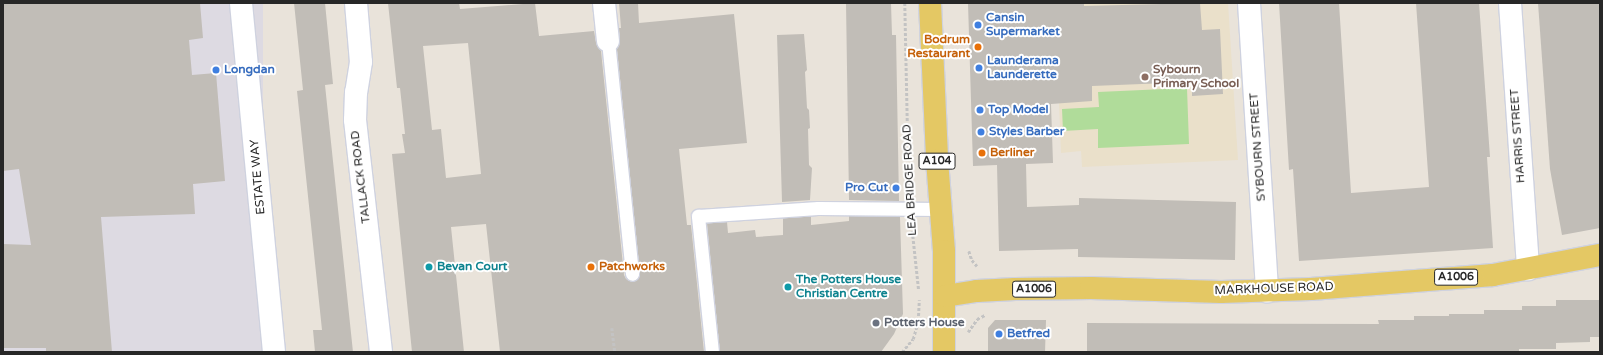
<!DOCTYPE html>
<style>
body{margin:0}
#map{position:relative;width:1603px;height:355px;overflow:hidden;background:#e9e3da;font-family:"Varela Round",sans-serif}
div>[style]{position:absolute}
.industrial>*{inset:0;background:#dddae2;transform-origin:0 0}
.education>*{inset:0;background:#eae0ca}
.green>*{inset:0;background:#b0dc9a}
.building>*{inset:0;background:#c1bdb7}
.path>*{height:2.5px;margin-top:-1.25px;transform-origin:0;background:repeating-linear-gradient(90deg,#c3c3c3 0 3px,transparent 0 5px)}
.roads{filter:drop-shadow(1px 0 #cfd2df) drop-shadow(-1px 0 #cfd2df) drop-shadow(0 1px #cfd2df) drop-shadow(0 -1px #cfd2df)}
.service>*{height:13px;margin:-6.5px;padding:0 6.5px;transform-origin:6.5px;border-radius:6.5px;background:#fff}
.minor>*{height:22px;margin:-11px;padding:0 11px;transform-origin:11px;border-radius:11px;background:#fff}
.primary>*{height:22px;margin:-11px;padding:0 11px;transform-origin:11px;border-radius:11px;background:#e4c864}
.dots>*{width:11px;height:11px;translate:-50% -50%;box-sizing:border-box;border:2px solid #fff;border-radius:50%}
span{translate:-50% -50%;white-space:nowrap;text-align:center;line-height:1.15;-webkit-text-stroke:4px #fff;paint-order:stroke}
.shield-label span{padding:1px 3px;background:#fff;border:1px solid;border-radius:3px;-webkit-text-stroke-width:0}
.shield-label{font-size:11px;color:#272727;font-weight:700}
.shop-label{font-size:12px;color:#366cbe;font-weight:700}
.left{translate:0 -50%;text-align:left}
.right{translate:-100% -50%;text-align:right}
.food-label{font-size:12px;color:#c56008;font-weight:700}
.education-label{font-size:12px;color:#785e54;font-weight:700}
.street-label{font-size:12px;color:#272727}
.culture-label{font-size:12px;color:#0d838f;font-weight:700}
.worship-label{font-size:12px;color:#5b616d;font-weight:700}
.frame{position:absolute;inset:0;border:4px solid #272727;pointer-events:none}
</style>
<div id="map">
<div class="industrial">
<i style="left:3px;top:3px;width:260px;height:349px"></i>
</div>
<div class="education">
<i style="clip-path:polygon(1055px 3px,1228px 3px,1238px 160px,1082px 167px,1081px 151px,1061px 153px)"></i>
</div>
<div class="green">
<i style="clip-path:polygon(1187px 88px,1189px 144px,1098px 148px,1098px 129px,1063px 131px,1062px 109px,1099px 107px,1098px 92px)"></i>
</div>
<div class="building">
<i style="clip-path:polygon(3px 3px,200px 3px,203px 38px,189px 40px,192px 75px,216px 73px,225px 181px,193px 184px,195px 214px,101px 217px,112px 352px,46px 352px,46px 348px,3px 348px,3px 244px,31px 245px,19px 169px,3px 171px)"></i>
<i style="clip-path:polygon(294px 3px,325px 3px,333px 84px,325px 85px,353px 352px,315px 352px,313px 330px,322px 330px,297px 91px,303px 90px)"></i>
<i style="clip-path:polygon(evenodd,388px 3px,459px 3px,460px 9px,535px 3px,539px 36px,594px 31px,596px 43px,601px 51px,624px 275px,626px 279px,632px 282px,637px 280px,640px 273px,617px 49px,620px 40px,619px 28px,621px 28px,619px 3px,638px 3px,639px 23px,734px 14px,747px 143px,679px 149px,687px 225px,691px 225px,704px 352px,500px 352px,486px 224px,451px 227px,464px 352px,412px 352px,392px 154px,405px 153px,402px 134px,405px 134px,400px 88px,397px 88px,388px 3px,468px 43px,481px 174px,446px 178px,441px 129px,432px 130px,423px 46px,468px 43px)"></i>
<i style="clip-path:polygon(846px 3px,891px 3px,892px 35px,896px 35px,899px 201px,849px 200px)"></i>
<i style="clip-path:polygon(968px 3px,1084px 3px,1084px 6px,1200px 3px,1202px 30px,1220px 29px,1223px 94px,1192px 96px,1192px 82px,1092px 86px,1092px 101px,1051px 104px,1053px 163px,1026px 164px,1027px 207px,1079px 205px,1079px 198px,1236px 202px,1235px 260px,1078px 257px,1078px 249px,999px 251px,997px 165px,973px 166px)"></i>
<i style="clip-path:polygon(1279px 3px,1339px 3px,1351px 193px,1429px 187px,1416px 3px,1479px 3px,1490px 157px,1487px 157px,1493px 248px,1299px 261px,1293px 169px,1289px 170px)"></i>
<i style="clip-path:polygon(1538px 3px,1600px 3px,1600px 228px,1562px 235px,1550px 169px)"></i>
<i style="clip-path:polygon(804px 34px,807px 70px,805px 72px,807px 108px,809px 110px,810px 128px,808px 129px,809px 165px,812px 168px,810px 200px,782px 202px,777px 35px)"></i>
<i style="clip-path:polygon(811px 216px,811px 225px,849px 221px,849px 216px,900px 217px,903px 314px,894px 334px,881px 352px,720px 352px,707px 223px,727px 222px,728px 233px,755px 230px,756px 237px,783px 235px,783px 218px)"></i>
<i style="clip-path:polygon(1556px 300px,1600px 300px,1600px 337px,1590px 337px,1590px 342px,1556px 343px,1556px 349px,1519px 349px,1519px 352px,1087px 352px,1087px 323px,1379px 324px,1378px 320px,1414px 320px,1414px 316px,1449px 316px,1449px 314px,1484px 314px,1484px 310px,1522px 310px,1522px 306px,1556px 306px)"></i>
<i style="clip-path:polygon(995px 320px,1046px 320px,1045px 352px,988px 352px,988px 328px)"></i>
</div>
<div class="path">
<i style="left:905px;top:3px;width:187px;rotate:88.8deg"></i>
<i style="left:912px;top:226px;width:65px;rotate:83.9deg"></i>
<i style="left:969px;top:251px;width:9px;rotate:72deg"></i>
<i style="left:972px;top:260px;width:8px;rotate:50deg"></i>
<i style="left:612px;top:328px;width:24px;rotate:83deg"></i>
<i style="left:968px;top:332px;width:16px;rotate:-55deg"></i>
<i style="left:977px;top:319px;width:9px;rotate:-27deg"></i>
<i style="left:902px;top:352px;width:17px;rotate:-50deg"></i>
<i style="left:913px;top:339px;width:19px;rotate:-74deg"></i>
<i style="left:918px;top:321px;width:21px;rotate:-87deg"></i>
</div>
<div class="roads">
<div class="service">
<i style="left:608px;top:41px;width:234px;rotate:84.1deg"></i>
<i style="left:712px;top:352px;width:137px;rotate:-95.9deg"></i>
<i style="left:698px;top:216px;width:120px;rotate:-3.8deg"></i>
<i style="left:818px;top:208px;width:123px;rotate:0.5deg"></i>
</div>
<div class="minor">
<i style="left:241px;top:3px;width:351px;rotate:84.6deg"></i>
<i style="left:356px;top:3px;width:59px;rotate:85.2deg"></i>
<i style="left:361px;top:62px;width:30px;rotate:99deg"></i>
<i style="left:356px;top:92px;width:28px;rotate:92deg"></i>
<i style="left:355px;top:120px;width:233px;rotate:83.6deg"></i>
<i style="left:604px;top:3px;width:38px;rotate:84deg"></i>
<i style="left:1249px;top:3px;width:289px;rotate:86.4deg"></i>
<i style="left:1510px;top:3px;width:267px;rotate:86.1deg"></i>
</div>
<div class="primary">
<i style="left:930px;top:3px;width:157px;rotate:87.4deg"></i>
<i style="left:937px;top:160px;width:91px;rotate:85.6deg"></i>
<i style="left:944px;top:251px;width:101px;rotate:90deg"></i>
<i style="left:945px;top:296px;width:32px;rotate:-9deg"></i>
<i style="left:977px;top:291px;width:38px;rotate:-3deg"></i>
<i style="left:1015px;top:289px;width:76px;rotate:-0.8deg"></i>
<i style="left:1091px;top:288px;width:130px;rotate:1.8deg"></i>
<i style="left:1221px;top:292px;width:90px;rotate:-1.9deg"></i>
<i style="left:1311px;top:289px;width:183px;rotate:-4.4deg"></i>
<i style="left:1493px;top:275px;width:109px;rotate:-10.6deg"></i>
</div>
</div>
<div class="dots">
<i style="left:978px;top:25px;background:#3f7fe0"></i>
<i style="left:978px;top:47px;background:#e8710a"></i>
<i style="left:979px;top:68px;background:#3f7fe0"></i>
<i style="left:216px;top:70px;background:#3f7fe0"></i>
<i style="left:1145px;top:77px;background:#8d6e63"></i>
<i style="left:980px;top:110px;background:#3f7fe0"></i>
<i style="left:981px;top:132px;background:#3f7fe0"></i>
<i style="left:982px;top:153px;background:#e8710a"></i>
<i style="left:896px;top:188px;background:#3f7fe0"></i>
<i style="left:429px;top:267px;background:#0f9aa8"></i>
<i style="left:591px;top:267px;background:#e8710a"></i>
<i style="left:788px;top:287px;background:#0f9aa8"></i>
<i style="left:876px;top:323px;background:#6b7280"></i>
<i style="left:999px;top:334px;background:#3f7fe0"></i>
</div>
<div class="shield-label">
<span style="left:937px;top:161px">A104</span>
<span style="left:1456px;top:277px">A1006</span>
<span style="left:1034px;top:289px">A1006</span>
</div>
<div class="shop-label">
<span class="left" style="left:986px;top:25px">Cansin<br>Supermarket</span>
<span class="left" style="left:987px;top:68px">Launderama<br>Launderette</span>
<span class="left" style="left:224px;top:70px">Longdan</span>
<span class="left" style="left:988px;top:110px">Top Model</span>
<span class="left" style="left:989px;top:132px">Styles Barber</span>
<span class="right" style="left:888px;top:188px">Pro Cut</span>
<span class="left" style="left:1007px;top:334px">Betfred</span>
</div>
<div class="food-label">
<span class="right" style="left:970px;top:47px">Bodrum<br>Restaurant</span>
<span class="left" style="left:990px;top:153px">Berliner</span>
<span class="left" style="left:599px;top:267px">Patchworks</span>
</div>
<div class="education-label">
<span class="left" style="left:1153px;top:77px">Sybourn<br>Primary School</span>
</div>
<div class="street-label">
<span style="left:1518px;top:136px;rotate:-94deg">HARRIS STREET</span>
<span style="left:1258px;top:147px;rotate:-94deg">SYBOURN STREET</span>
<span style="left:258px;top:177px;rotate:-95deg">ESTATE WAY</span>
<span style="left:361px;top:177px;rotate:-97deg">TALLACK ROAD</span>
<span style="left:910px;top:180px;rotate:-93deg">LEA BRIDGE ROAD</span>
<span style="left:1274px;top:289px;rotate:-2deg">MARKHOUSE ROAD</span>
</div>
<div class="culture-label">
<span class="left" style="left:437px;top:267px">Bevan Court</span>
<span class="left" style="left:796px;top:287px">The Potters House<br>Christian Centre</span>
</div>
<div class="worship-label">
<span class="left" style="left:884px;top:323px">Potters House</span>
</div>
<div class="frame"></div>
</div>
